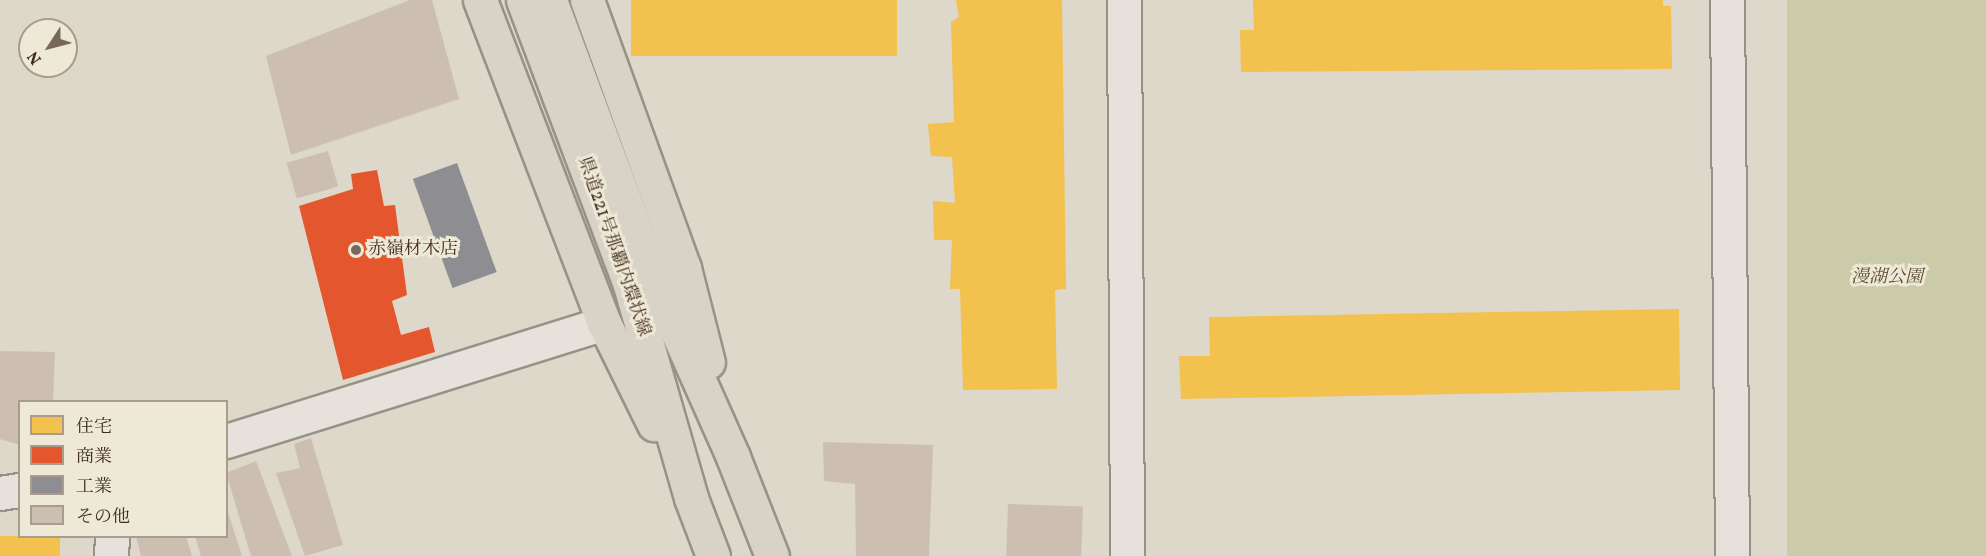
<!DOCTYPE html>
<meta charset="utf-8">
<style>
body{margin:0}
#map{position:relative;width:1986px;height:556px;overflow:hidden;background:#ddd8c9;font-family:Vollkorn,"Noto Serif JP",serif}
div>[style]{position:absolute}
.green>*{inset:0;background:#cbcaa9;transform-origin:0 0}
.homes>*{inset:0;background:#f2c14e;transform-origin:0 0}
.shops>*{inset:0;background:#e4572e}
.industry>*{inset:0;background:#8d8d92;transform-origin:0 0}
.building>*{inset:0;background:#ccbfb2;transform-origin:0 0}
.roads{filter:drop-shadow(2px 0 #979187) drop-shadow(-2px 0 #979187) drop-shadow(0 2px #979187) drop-shadow(0 -2px #979187)}
.minor>*{height:33px;margin:-16.5px;padding:0 16.5px;transform-origin:16.5px;border-radius:16.5px;background:#e6e2db}
.major>*{height:33px;margin:-16.5px;padding:0 16.5px;transform-origin:16.5px;border-radius:16.5px;background:#d9d2c6}
.dots>*{width:16px;height:16px;translate:-50% -50%;box-sizing:border-box;border:3px solid #eee8d7;border-radius:50%}
span{translate:-50% -50%;white-space:nowrap;text-align:center;line-height:1.15;-webkit-text-stroke:6px #eee8d7;paint-order:stroke}
.street-label{font-size:18px;color:#422b1b}
.poi-label{font-size:18px;color:#422b1b}
.left{translate:0 -50%;text-align:left}
.park-label{font-size:18px;color:#5a4832;font-style:italic}
.legend{position:absolute;left:18px;top:400px;width:210px;height:138px;box-sizing:border-box;background:#eee8d7;border:2px solid #a99c8c;margin:0;padding:8px 10px;list-style:none;font-size:18px;color:#422b1b}
.legend li{display:flex;align-items:center;gap:12px;height:30px}
.legend b{width:30px;border:2px solid #a99c8c}
.north{position:absolute;left:18px;top:18px;width:60px;height:60px;box-sizing:border-box;background:#eee8d7;border:2px solid #a99c8c;border-radius:50%;rotate:234deg;font-size:16px;font-weight:700;line-height:24px;text-align:center;color:#422b1b}
.north::after{content:'';display:block;margin:auto;width:21px;height:27px;background:#786858;clip-path:polygon(50% 0,100% 100%,50% 72%,0 100%)}
</style>
<div id="map">
<div class="green">
<i style="left:1787px;top:0;width:199px;height:556px"></i>
</div>
<div class="homes">
<i style="left:631px;top:0;width:266px;height:56px"></i>
<i style="clip-path:polygon(956px 0,1062px 0,1066px 289px,1055px 290px,1057px 389px,963px 390px,960px 289px,950px 289px,952px 240px,934px 240px,933px 201px,955px 203px,952px 157px,931px 156px,928px 124px,954px 122px,951px 22px,959px 17px)"></i>
<i style="clip-path:polygon(1253px 0,1663px 0,1663px 6px,1671px 6px,1672px 69px,1241px 72px,1240px 30px,1254px 30px)"></i>
<i style="clip-path:polygon(1679px 309px,1680px 390px,1181px 399px,1179px 356px,1210px 356px,1209px 317px)"></i>
<i style="left:60px;top:536px;width:20px;height:60px;rotate:90deg"></i>
</div>
<div class="shops">
<i style="clip-path:polygon(377px 170px,384px 206px,395px 205px,407px 295px,392px 301px,401px 335px,429px 327px,435px 352px,343px 380px,299px 206px,353px 189px,351px 174px)"></i>
</div>
<div class="industry">
<i style="left:457px;top:163px;width:116px;height:47px;rotate:70deg"></i>
</div>
<div class="building">
<i style="clip-path:polygon(410px 0,432px 0,459px 99px,291px 155px,266px 56px)"></i>
<i style="left:328px;top:151px;width:37px;height:43px;rotate:74deg"></i>
<i style="clip-path:polygon(0 351px,55px 352px,53px 402px,20px 402px,20px 445px,0 439px)"></i>
<i style="clip-path:polygon(311px 438px,343px 545px,305px 556px,276px 473px,300px 468px,294px 444px)"></i>
<i style="clip-path:polygon(823px 442px,933px 445px,929px 556px,856px 556px,855px 484px,824px 481px)"></i>
<i style="clip-path:polygon(256px 461px,292px 556px,251px 556px,226px 473px)"></i>
<i style="left:1008px;top:504px;width:75px;height:52px;rotate:2deg"></i>
<i style="clip-path:polygon(226px 506px,242px 556px,201px 556px,195px 536px,226px 536px)"></i>
<i style="clip-path:polygon(136px 536px,186px 536px,192px 556px,141px 556px)"></i>
</div>
<div class="roads">
<div class="minor">
<i style="left:1124px;top:0;width:556px;rotate:89.69deg"></i>
<i style="left:1727px;top:0;width:556px;rotate:89.48deg"></i>
<i style="left:226px;top:441px;width:396px;rotate:-17.3deg"></i>
<i style="left:0;top:493px;width:20px;rotate:-9deg"></i>
<i style="left:111px;top:556px;width:20px;rotate:-87deg"></i>
</div>
<div class="major">
<i style="left:480px;top:0;width:346px;rotate:69deg"></i>
<i style="left:604px;top:323px;width:113px;rotate:63.7deg"></i>
<i style="left:523px;top:0;width:304px;rotate:69.4deg"></i>
<i style="left:630px;top:285px;width:222px;rotate:74deg"></i>
<i style="left:691px;top:498px;width:62px;rotate:69.2deg"></i>
<i style="left:550px;top:0;width:296px;rotate:69.6deg"></i>
<i style="left:653px;top:277px;width:197px;rotate:66deg"></i>
<i style="left:733px;top:457px;width:106px;rotate:68.5deg"></i>
<i style="left:587px;top:0;width:285px;rotate:70.1deg"></i>
<i style="left:684px;top:268px;width:97px;rotate:75.7deg"></i>
</div>
</div>
<div class="dots">
<i style="left:356px;top:250px;background:#786858"></i>
</div>
<div class="street-label">
<span style="left:613px;top:247px;rotate:71deg">県道221号那覇内環状線</span>
</div>
<div class="poi-label">
<span class="left" style="left:368px;top:250px">赤嶺材木店</span>
</div>
<div class="park-label">
<span style="left:1887px;top:278px">漫湖公園</span>
</div>
<ul class="legend">
<li><b style="height:16px;background:#f2c14e"></b>住宅</li>
<li><b style="height:16px;background:#e4572e"></b>商業</li>
<li><b style="height:16px;background:#8d8d92"></b>工業</li>
<li><b style="height:16px;background:#ccbfb2"></b>その他</li>
</ul>
<div class="north">N</div>
</div>
